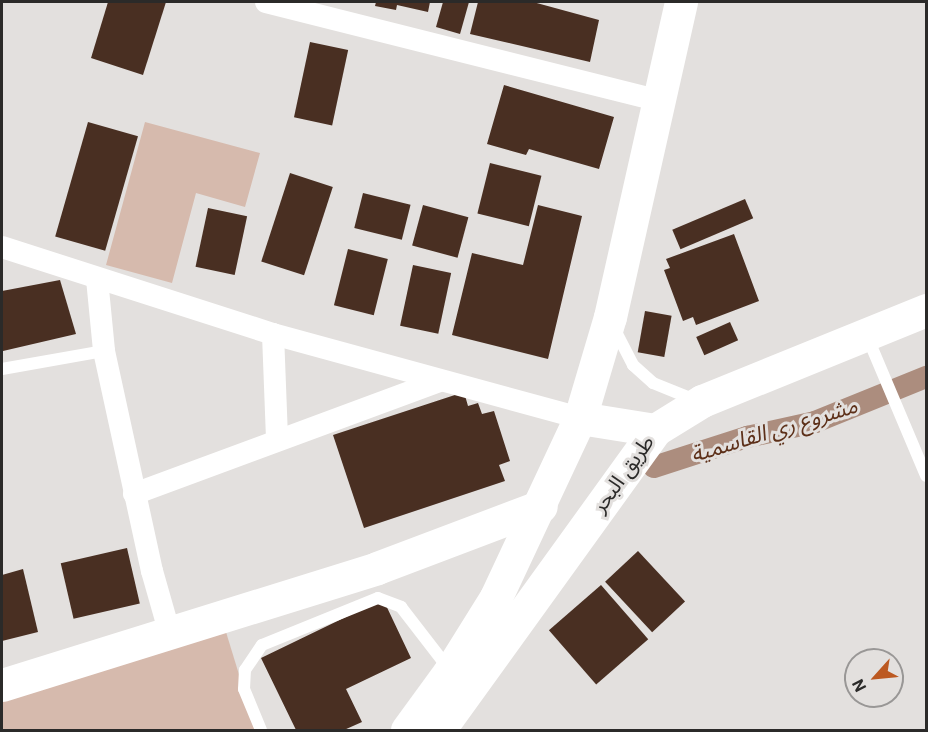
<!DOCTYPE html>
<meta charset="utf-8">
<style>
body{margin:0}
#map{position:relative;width:928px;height:732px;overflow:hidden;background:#e3e0de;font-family:Roboto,"Noto Sans Arabic",sans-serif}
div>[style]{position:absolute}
.green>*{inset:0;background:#d6baad}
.canal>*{height:22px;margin:-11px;padding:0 11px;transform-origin:11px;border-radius:11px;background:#ac8d7e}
.building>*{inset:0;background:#492f22;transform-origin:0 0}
.lane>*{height:12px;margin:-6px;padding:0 6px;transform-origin:6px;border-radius:6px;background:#fff}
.street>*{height:22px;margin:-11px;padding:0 11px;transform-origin:11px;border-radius:11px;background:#fff}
.secondary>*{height:33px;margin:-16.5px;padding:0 16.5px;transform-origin:16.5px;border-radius:16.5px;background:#fff}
.primary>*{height:33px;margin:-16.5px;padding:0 16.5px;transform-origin:16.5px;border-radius:16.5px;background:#fff}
.highway>*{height:33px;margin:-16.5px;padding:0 16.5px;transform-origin:16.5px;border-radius:16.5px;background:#fff}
span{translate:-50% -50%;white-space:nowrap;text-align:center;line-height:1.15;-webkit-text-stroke:6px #e3e0de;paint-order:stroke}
.street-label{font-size:21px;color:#2b2a29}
.water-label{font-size:22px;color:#5d3019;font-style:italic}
.frame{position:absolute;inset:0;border:3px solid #2b2a29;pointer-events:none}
.north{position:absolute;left:844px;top:648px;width:60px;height:60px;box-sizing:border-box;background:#e3e0de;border:2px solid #999796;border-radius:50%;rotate:243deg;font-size:16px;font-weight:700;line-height:24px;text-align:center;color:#2b2a29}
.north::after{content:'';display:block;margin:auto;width:21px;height:27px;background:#bc5921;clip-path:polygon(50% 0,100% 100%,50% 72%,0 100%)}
</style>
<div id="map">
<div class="green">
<i style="clip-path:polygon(145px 122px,260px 153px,245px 207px,196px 193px,172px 283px,106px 265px)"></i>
<i style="clip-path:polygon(226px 632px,256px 730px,2px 730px,2px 699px)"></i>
</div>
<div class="canal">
<i style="left:654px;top:467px;width:98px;rotate:-17.9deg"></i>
<i style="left:747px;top:437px;width:70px;rotate:-12.4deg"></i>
<i style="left:815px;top:422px;width:120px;rotate:-22.1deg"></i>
</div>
<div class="building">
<i style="clip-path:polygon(108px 2px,166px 2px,143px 75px,91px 58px)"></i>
<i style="clip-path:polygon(376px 2px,430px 2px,428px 12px,397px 5px,396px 10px,375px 6px)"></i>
<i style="clip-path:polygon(443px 2px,469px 2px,460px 34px,436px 27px)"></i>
<i style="clip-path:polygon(478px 2px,533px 2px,599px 20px,590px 62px,470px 34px)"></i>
<i style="left:310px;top:42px;width:39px;height:77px;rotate:12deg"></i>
<i style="clip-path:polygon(504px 85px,614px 117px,599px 169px,529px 149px,526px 155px,487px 144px)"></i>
<i style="left:88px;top:122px;width:52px;height:119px;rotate:16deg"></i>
<i style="left:490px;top:163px;width:53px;height:52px;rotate:14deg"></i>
<i style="left:290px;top:173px;width:45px;height:93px;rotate:18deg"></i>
<i style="left:363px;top:193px;width:49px;height:36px;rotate:14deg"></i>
<i style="left:745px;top:199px;width:21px;height:79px;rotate:67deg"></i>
<i style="left:423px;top:205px;width:47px;height:42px;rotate:15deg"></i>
<i style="clip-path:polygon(538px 205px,582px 216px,548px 359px,452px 335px,472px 253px,523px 265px)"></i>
<i style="left:208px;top:208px;width:40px;height:60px;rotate:12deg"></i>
<i style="clip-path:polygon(734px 234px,759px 301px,696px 325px,693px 317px,683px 321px,664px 270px,670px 268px,666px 259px)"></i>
<i style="left:348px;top:249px;width:41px;height:58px;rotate:14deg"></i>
<i style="left:413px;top:265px;width:39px;height:62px;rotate:12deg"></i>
<i style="clip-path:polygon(60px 280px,76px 334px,3px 351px,2px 291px)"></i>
<i style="left:645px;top:311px;width:27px;height:42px;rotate:10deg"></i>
<i style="left:730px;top:322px;width:20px;height:37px;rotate:66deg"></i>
<i style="clip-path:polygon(464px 392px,468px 406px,478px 403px,482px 414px,494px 411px,510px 461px,499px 465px,505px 481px,364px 528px,333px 435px)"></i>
<i style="left:127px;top:548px;width:57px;height:68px;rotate:77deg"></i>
<i style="left:638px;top:551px;width:69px;height:45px;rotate:47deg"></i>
<i style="clip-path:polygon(23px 569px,38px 632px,2px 641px,2px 575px)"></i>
<i style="left:601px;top:585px;width:72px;height:69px;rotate:49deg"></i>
<i style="clip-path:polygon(383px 599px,411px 658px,346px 689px,362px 722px,344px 730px,296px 730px,261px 658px)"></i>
</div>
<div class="lane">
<i style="left:614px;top:328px;width:42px;rotate:62.8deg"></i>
<i style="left:633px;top:365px;width:27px;rotate:42deg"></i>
<i style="left:653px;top:383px;width:45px;rotate:22deg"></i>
<i style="left:867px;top:336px;width:152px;rotate:67.1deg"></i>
<i style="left:2px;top:369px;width:104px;rotate:-10deg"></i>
<i style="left:261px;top:730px;width:44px;rotate:-112.5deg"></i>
<i style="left:244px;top:689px;width:19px;rotate:-87deg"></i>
<i style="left:245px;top:670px;width:30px;rotate:-56deg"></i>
<i style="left:262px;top:645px;width:125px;rotate:-22.1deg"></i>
<i style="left:378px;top:598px;width:25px;rotate:21deg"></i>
<i style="left:401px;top:607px;width:78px;rotate:52.3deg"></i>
</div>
<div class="street">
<i style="left:266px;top:2px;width:405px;rotate:14.1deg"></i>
<i style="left:2px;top:247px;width:285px;rotate:17.8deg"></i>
<i style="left:273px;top:334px;width:318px;rotate:15.3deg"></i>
<i style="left:97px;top:279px;width:72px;rotate:84.4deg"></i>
<i style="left:104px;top:351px;width:225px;rotate:77.7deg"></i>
<i style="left:152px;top:571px;width:66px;rotate:74.1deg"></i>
<i style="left:273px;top:334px;width:105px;rotate:87.8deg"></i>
<i style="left:134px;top:494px;width:326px;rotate:-20.3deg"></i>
</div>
<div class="secondary">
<i style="left:2px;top:685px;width:393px;rotate:-17.3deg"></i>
<i style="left:377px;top:568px;width:175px;rotate:-20.7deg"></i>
</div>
<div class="primary">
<i style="left:580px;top:418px;width:105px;rotate:-73.5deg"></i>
<i style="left:610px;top:317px;width:323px;rotate:-77.3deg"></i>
</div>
<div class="highway">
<i style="left:407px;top:730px;width:73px;rotate:-53.9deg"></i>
<i style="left:450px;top:671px;width:87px;rotate:-58.1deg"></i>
<i style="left:496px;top:597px;width:198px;rotate:-64.9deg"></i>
<i style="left:580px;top:418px;width:76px;rotate:9.1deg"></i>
<i style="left:439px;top:730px;width:370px;rotate:-54.2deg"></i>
<i style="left:655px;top:430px;width:55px;rotate:-31.7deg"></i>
<i style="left:702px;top:401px;width:242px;rotate:-22.1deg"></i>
</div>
<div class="street-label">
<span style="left:623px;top:474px;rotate:-54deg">طريق البحر</span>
</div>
<div class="water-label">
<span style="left:774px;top:430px;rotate:-17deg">مشروع ري القاسمية</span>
</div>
<div class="frame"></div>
<div class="north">N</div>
</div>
